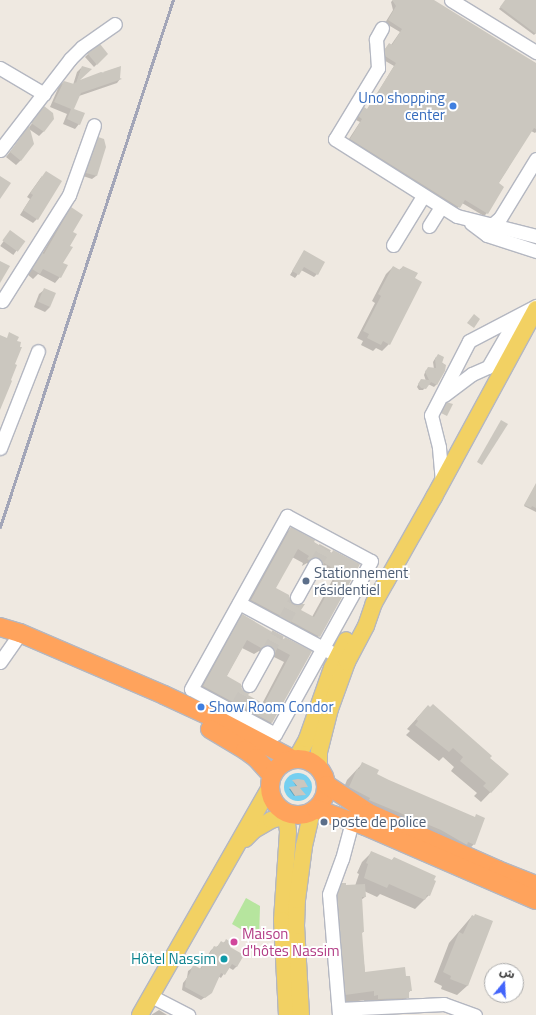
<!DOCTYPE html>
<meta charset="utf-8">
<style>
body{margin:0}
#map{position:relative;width:536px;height:1015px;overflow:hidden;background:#efe9e1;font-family:"Titillium Web","Noto Sans Arabic",sans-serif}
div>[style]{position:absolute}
.green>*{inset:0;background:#b6e59e}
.water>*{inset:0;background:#75cff0}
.round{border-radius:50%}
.shadow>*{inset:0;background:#0003;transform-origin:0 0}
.building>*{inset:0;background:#cbc7bf;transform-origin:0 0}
.minor-tunnel>*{height:13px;margin-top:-6.5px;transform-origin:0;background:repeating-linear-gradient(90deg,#c8c4bd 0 13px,transparent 0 19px)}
.roads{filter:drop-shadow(1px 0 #b4b7c1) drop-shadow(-1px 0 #b4b7c1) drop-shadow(0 1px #b4b7c1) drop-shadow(0 -1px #b4b7c1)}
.minor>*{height:13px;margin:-6.5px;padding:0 6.5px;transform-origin:6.5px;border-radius:6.5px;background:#fff}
.major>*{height:16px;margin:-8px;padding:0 8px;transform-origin:8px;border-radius:8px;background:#f2d163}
.highway>*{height:18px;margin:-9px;padding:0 9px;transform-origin:9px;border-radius:9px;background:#ffa35c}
.highway>.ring{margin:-9px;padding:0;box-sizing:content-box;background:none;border:18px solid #ffa35c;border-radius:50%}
.rail>*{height:2.5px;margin:-1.25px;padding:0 1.25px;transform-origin:1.25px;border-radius:1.25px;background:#a3a6b8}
.dots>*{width:11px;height:11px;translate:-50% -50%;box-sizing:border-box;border:2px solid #fff;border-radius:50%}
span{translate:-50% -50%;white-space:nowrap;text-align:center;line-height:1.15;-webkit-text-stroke:4px #fff;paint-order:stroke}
.shop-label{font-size:15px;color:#366cbe}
.right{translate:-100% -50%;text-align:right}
.left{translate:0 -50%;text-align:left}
.service-label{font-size:15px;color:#4e5e75}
.hotel-label{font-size:15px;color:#b23c85}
.culture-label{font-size:15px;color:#0d838f}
.north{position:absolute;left:484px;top:963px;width:40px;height:40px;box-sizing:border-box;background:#fff;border:1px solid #ababab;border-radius:50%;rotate:18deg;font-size:11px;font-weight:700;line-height:16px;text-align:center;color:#2e2e2e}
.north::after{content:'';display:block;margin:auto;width:14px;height:18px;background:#4264fb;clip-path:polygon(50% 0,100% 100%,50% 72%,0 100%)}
</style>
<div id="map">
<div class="green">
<i style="clip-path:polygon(246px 898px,260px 906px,259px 940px,232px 924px)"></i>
</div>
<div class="water">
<i class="round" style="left:284px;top:773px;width:28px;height:28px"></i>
</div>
<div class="shadow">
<i style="clip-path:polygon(393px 0,432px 0,536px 64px,536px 132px,535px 133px,531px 131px,498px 184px,487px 213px,484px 216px,462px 203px,456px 210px,347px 142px,360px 122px,356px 120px,361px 111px,364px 108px,367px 110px,394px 66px,382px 59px,382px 53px,389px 44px,391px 45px,400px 32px,385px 23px,393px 10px,391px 2px)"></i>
<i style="clip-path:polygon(506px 0,536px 0,536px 33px,534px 35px,499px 9px)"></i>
<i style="clip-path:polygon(88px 54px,107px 54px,94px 67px,85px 57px)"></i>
<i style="clip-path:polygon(82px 67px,77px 82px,120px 67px,119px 79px,120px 79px,117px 83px,79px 96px,73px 109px,79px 124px,75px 129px,63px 124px,67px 114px,50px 107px,59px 86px,64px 82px,73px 85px,77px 72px)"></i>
<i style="clip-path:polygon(44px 108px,44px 131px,39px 136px,29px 129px,21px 160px,16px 165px,6px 157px)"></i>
<i style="clip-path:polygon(98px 138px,105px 147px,96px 176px,92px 179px,83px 176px,95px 141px)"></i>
<i style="clip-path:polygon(42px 176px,37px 219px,33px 223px,20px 215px,30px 199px,27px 197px)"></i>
<i style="clip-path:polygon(71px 209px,72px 232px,69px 246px,62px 264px,60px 277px,55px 283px,38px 274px,33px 279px,27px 274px,42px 254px,65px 214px)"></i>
<i style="left:10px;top:232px;width:16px;height:17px;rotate:35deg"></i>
<i style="clip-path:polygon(304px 252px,317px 274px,314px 277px,301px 270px,295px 278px,290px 275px)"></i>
<i style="clip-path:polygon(393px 267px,399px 270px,403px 267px,389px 344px,382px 351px,376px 348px,373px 351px,361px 345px,363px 341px,357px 338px,375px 303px,372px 301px,386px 274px)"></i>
<i style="clip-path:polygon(44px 290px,50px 307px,45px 312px,34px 307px,39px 294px)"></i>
<i style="clip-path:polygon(436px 357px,445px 365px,436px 385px,434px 387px,428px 384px,423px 390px,419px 390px,417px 387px,419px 383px,426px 381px,424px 375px,426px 370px,434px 369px,433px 362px)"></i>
<i style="clip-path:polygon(536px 489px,536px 512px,524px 506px,533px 490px)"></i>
<i style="clip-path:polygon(evenodd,291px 528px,331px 553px,334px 551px,359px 565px,319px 636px,312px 643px,245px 607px,284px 535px,291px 528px,292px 557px,303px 563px,302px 566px,307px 563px,312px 564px,317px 570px,333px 579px,312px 617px,300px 611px,275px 588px,292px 557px)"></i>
<i style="clip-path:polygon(evenodd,242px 615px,284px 640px,310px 651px,271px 723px,264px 729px,197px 693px,235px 622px,242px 615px,242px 648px,254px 654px,259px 651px,264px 652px,284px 662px,262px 704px,247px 696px,226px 677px,242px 648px)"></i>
<i style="clip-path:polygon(428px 706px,508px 774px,481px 802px,474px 796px,477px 793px,451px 771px,454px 767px,443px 757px,439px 761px,406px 735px,410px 731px,407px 729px)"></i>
<i style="clip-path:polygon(362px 764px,474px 844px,465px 854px,340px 797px,347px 780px)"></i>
<i style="clip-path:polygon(293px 781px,307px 787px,299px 788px,304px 795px,294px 796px,289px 789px,297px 788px)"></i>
<i style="clip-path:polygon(371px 853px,391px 861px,394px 858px,429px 895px,415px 909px,380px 894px,377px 897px,364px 891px,365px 897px,361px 900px,363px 932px,361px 934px,365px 973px,405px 978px,410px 991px,408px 994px,408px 997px,398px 1007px,365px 1005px,364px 1000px,336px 1005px,332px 894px,342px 884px,345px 886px,355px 886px,359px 874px,357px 873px,362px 862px)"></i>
<i style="clip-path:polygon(472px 916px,491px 922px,467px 986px,457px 995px,441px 989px,442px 986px,434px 982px,449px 943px)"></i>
<i style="clip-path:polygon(226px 941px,237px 966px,233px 970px,228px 967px,221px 978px,218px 976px,208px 995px,201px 1000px,182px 990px,183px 983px,187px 978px,188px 971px,192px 968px,200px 969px,211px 950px)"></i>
<i style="clip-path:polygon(159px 1010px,167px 1015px,151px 1015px)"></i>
</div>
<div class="building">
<i style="clip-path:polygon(392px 0,434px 0,536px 63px,536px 129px,534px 128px,499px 183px,504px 187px,488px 214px,465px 200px,460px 208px,350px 139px,362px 119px,358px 116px,364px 107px,367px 109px,396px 63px,385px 56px,385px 49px,389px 43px,392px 45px,402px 29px,388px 20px,396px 6px)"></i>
<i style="clip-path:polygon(505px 0,536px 0,536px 34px,500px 7px)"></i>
<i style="clip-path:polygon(100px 44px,108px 54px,97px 65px,87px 53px)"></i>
<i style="clip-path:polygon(82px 66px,92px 69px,80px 80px,101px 72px,105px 73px,103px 72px,121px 66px,120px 78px,122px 79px,81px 93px,74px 109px,85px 113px,80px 125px,67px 119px,71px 109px,54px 102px,64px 81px,74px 84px,75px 82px,76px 83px)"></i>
<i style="clip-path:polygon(44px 106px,53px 113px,54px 119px,44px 132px,31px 123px)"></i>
<i style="clip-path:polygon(29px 125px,34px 144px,21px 161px,10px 152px)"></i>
<i style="clip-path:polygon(98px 137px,104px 139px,106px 147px,97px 176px,86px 173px)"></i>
<i style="clip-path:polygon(46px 171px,62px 181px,38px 220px,23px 210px,33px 195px,30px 193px)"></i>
<i style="clip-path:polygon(0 176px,11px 183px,0 199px)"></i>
<i style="clip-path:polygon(71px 207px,83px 215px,73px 232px,77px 234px,70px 246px,73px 247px,63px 263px,68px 265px,61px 278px,43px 269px,40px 274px,32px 269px,42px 253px,44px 254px)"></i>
<i style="left:10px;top:230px;width:19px;height:13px;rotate:36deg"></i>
<i style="clip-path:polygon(304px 250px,325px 262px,318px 275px,304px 267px,299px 275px,292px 271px)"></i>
<i style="clip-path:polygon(0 261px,10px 266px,0 283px)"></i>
<i style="clip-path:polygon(393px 266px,400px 270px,403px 266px,418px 273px,415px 278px,422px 282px,390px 345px,383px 341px,381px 345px,367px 338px,369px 334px,363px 331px,381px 296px,378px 294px)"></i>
<i style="left:44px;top:288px;width:13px;height:15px;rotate:23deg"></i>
<i style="clip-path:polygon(474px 314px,480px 319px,474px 328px,467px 323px)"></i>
<i style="clip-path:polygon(9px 332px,19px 337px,17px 341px,21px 342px,20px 347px,22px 347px,15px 364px,17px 365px,11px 380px,12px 381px,0 410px,0 335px,7px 338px)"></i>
<i style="clip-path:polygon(438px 354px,444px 357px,442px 363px,446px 365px,445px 371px,437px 385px,431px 382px,426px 389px,421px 388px,418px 384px,421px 379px,429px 380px,425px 372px,428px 367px,436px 368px,435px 359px)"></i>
<i style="clip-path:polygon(446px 402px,453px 404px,447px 416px,441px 413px)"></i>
<i style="clip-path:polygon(501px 420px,508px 424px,482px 465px,477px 462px)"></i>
<i style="clip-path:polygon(536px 483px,536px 508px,532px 506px,531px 508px,524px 505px)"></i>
<i style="clip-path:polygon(evenodd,291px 527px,315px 540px,314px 542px,332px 553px,333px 550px,360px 564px,320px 637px,251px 600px,291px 527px,298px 549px,309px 556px,307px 559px,309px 560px,315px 557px,319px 558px,323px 565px,324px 563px,339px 572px,314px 617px,301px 610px,305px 604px,293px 604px,290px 601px,289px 595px,276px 588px,298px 549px)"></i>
<i style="clip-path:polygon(evenodd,242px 614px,284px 639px,285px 637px,312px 651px,272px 723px,203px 686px,242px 614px,247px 640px,261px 648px,267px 645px,271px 646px,275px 653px,277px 648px,290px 655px,264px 704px,248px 695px,250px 693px,242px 689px,241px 684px,227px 676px,247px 640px)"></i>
<i style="clip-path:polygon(433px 704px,492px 756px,490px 758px,509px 774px,491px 793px,483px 786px,486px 783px,460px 761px,463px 757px,453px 748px,449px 752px,415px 725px,418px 721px,416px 719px,428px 705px,430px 707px)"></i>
<i style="clip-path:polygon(362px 762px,379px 770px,377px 774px,389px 780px,475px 817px,476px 814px,485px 818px,475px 845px,468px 842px,467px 845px,441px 830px,369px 800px,370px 798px,349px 787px,357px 769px,359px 769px)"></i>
<i style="clip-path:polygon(298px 779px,304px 780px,308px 787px,300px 788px,306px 795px,295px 796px,289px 787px,297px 786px,292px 780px)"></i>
<i style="clip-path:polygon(371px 851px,392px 860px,394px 857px,436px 876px,434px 880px,436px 881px,430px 896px,427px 895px,425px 900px,389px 884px,387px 888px,364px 878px,368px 864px,366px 863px)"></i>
<i style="clip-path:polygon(341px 883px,346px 883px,346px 885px,365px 884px,366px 897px,362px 897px,364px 932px,362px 932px,365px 972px,405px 967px,406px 976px,410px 976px,412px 991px,409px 991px,409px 998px,378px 999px,378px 995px,374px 996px,374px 991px,345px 995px,337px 895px)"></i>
<i style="clip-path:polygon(475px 914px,493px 921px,468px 986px,450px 979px,451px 976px,443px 972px,459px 932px,463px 934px,472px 915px,474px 916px)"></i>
<i style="clip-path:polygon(226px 939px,232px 943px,230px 947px,244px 955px,237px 967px,232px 964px,225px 975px,221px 973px,212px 993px,205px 998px,185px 987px,186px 979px,190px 973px,192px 967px,194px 965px,201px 969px,214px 946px,217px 947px,221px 941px,224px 943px)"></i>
</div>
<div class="minor-tunnel">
<i style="left:315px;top:565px;width:21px;rotate:-61deg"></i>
<i style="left:284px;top:621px;width:27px;rotate:-62deg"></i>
<i style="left:267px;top:653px;width:23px;rotate:-61deg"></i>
<i style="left:237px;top:706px;width:24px;rotate:-60deg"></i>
</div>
<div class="roads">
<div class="minor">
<i style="left:451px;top:0;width:100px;rotate:31.5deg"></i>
<i style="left:382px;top:28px;width:13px;rotate:119deg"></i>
<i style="left:376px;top:39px;width:29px;rotate:86deg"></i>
<i style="left:378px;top:68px;width:83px;rotate:121.2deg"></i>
<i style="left:335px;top:139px;width:144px;rotate:32.3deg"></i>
<i style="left:457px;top:216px;width:81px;rotate:14.2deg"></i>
<i style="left:0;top:68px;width:51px;rotate:30.6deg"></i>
<i style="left:0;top:150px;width:115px;rotate:-52.4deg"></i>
<i style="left:70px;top:59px;width:17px;rotate:-45deg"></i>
<i style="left:82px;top:47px;width:40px;rotate:-34.9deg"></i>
<i style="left:471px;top:223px;width:20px;rotate:37deg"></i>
<i style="left:487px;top:235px;width:52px;rotate:18.1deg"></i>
<i style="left:485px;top:224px;width:8px"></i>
<i style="left:493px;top:224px;width:9px;rotate:-41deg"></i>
<i style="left:500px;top:218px;width:69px;rotate:-58.6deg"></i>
<i style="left:429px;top:226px;width:22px;rotate:-58deg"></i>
<i style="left:393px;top:245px;width:57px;rotate:-58.5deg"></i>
<i style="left:2px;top:301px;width:125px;rotate:-57.7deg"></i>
<i style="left:69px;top:195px;width:74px;rotate:-70.3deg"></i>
<i style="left:444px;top:395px;width:35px;rotate:-37deg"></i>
<i style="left:472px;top:374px;width:17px;rotate:-24deg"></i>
<i style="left:488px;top:367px;width:58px;rotate:-59.9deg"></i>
<i style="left:0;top:448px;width:104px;rotate:-68.6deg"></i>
<i style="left:442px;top:482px;width:35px;rotate:-95deg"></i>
<i style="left:439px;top:447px;width:33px;rotate:-104deg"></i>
<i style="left:431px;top:415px;width:83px;rotate:-62.8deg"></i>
<i style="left:469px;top:341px;width:76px;rotate:-27.6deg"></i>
<i style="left:287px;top:516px;width:95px;rotate:28.2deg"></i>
<i style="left:371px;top:561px;width:198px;rotate:119deg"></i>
<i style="left:275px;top:734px;width:95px;rotate:-151.8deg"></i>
<i style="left:191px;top:689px;width:198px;rotate:-61deg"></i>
<i style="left:297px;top:597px;width:37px;rotate:-61deg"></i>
<i style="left:239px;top:603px;width:112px;rotate:28.2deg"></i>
<i style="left:0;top:662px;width:35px;rotate:-55deg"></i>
<i style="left:249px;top:685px;width:37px;rotate:-61deg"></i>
<i style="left:151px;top:996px;width:42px;rotate:27.2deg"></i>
<i style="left:339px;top:1009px;width:105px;rotate:-2.7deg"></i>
<i style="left:444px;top:1004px;width:33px;rotate:20deg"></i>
<i style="left:339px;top:1015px;width:121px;rotate:-94.7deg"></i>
<i style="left:329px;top:894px;width:37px;rotate:-70deg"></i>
<i style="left:342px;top:859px;width:39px;rotate:-75deg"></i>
</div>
<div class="major">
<i style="left:296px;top:759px;width:23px;rotate:-61deg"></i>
<i style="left:307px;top:739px;width:75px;rotate:-70.6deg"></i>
<i style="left:332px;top:668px;width:31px;rotate:-63deg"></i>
<i style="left:319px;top:768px;width:16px;rotate:-90deg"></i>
<i style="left:319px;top:752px;width:44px;rotate:-75.7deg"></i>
<i style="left:330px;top:709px;width:50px;rotate:-70.1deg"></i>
<i style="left:347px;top:662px;width:41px;rotate:-62.2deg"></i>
<i style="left:366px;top:626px;width:24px;rotate:-71deg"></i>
<i style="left:374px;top:603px;width:122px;rotate:-60.5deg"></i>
<i style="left:434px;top:497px;width:214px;rotate:-61.5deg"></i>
<i style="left:279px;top:808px;width:11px;rotate:52deg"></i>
<i style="left:286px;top:817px;width:15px;rotate:82deg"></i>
<i style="left:288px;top:832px;width:88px;rotate:93.9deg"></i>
<i style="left:282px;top:920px;width:95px;rotate:87deg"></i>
<i style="left:245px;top:839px;width:13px;rotate:-45deg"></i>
<i style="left:254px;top:830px;width:20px;rotate:-30deg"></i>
<i style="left:271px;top:820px;width:23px;rotate:-13deg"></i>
<i style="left:140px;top:1015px;width:262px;rotate:-60.3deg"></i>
<i style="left:301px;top:1015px;width:89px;rotate:-93.2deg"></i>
<i style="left:296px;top:926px;width:26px;rotate:-88deg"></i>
<i style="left:297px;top:900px;width:54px;rotate:-82.6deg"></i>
<i style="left:304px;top:846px;width:35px;rotate:-77deg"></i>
</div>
<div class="highway">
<i style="left:0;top:627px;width:21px;rotate:17deg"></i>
<i style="left:20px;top:633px;width:157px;rotate:23.3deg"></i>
<i style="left:164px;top:695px;width:62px;rotate:24.9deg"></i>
<i style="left:220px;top:721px;width:81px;rotate:27.8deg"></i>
<i style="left:210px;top:729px;width:41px;rotate:31deg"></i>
<i style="left:245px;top:750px;width:14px;rotate:36deg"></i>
<i style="left:256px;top:758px;width:24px;rotate:48deg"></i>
<i class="ring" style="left:270px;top:759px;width:38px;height:38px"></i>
<i style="left:327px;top:785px;width:50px;rotate:33.7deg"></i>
<i style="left:369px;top:813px;width:141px;rotate:23.8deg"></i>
<i style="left:498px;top:870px;width:41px;rotate:21.5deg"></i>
<i style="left:316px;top:809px;width:52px;rotate:19.1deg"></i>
<i style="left:365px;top:826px;width:186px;rotate:23.4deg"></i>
</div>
</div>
<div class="rail">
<i style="left:0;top:527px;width:555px;rotate:-71.83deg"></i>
</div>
<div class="dots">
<i style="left:453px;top:106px;background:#3f7fe0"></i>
<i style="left:306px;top:581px;background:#5c6f8a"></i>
<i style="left:201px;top:707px;background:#3f7fe0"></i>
<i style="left:324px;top:822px;background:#5c6f8a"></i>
<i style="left:234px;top:942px;background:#d1479c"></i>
<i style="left:224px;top:959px;background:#0f9aa8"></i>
</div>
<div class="shop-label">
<span class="right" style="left:445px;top:106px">Uno shopping<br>center</span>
<span class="left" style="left:209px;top:707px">Show Room Condor</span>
</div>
<div class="service-label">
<span class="left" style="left:314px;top:581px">Stationnement<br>résidentiel</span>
<span class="left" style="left:332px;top:822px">poste de police</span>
</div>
<div class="hotel-label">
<span class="left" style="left:242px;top:942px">Maison<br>d'hôtes Nassim</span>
</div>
<div class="culture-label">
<span class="right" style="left:216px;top:959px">Hôtel Nassim</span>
</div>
<div class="north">ش</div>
</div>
